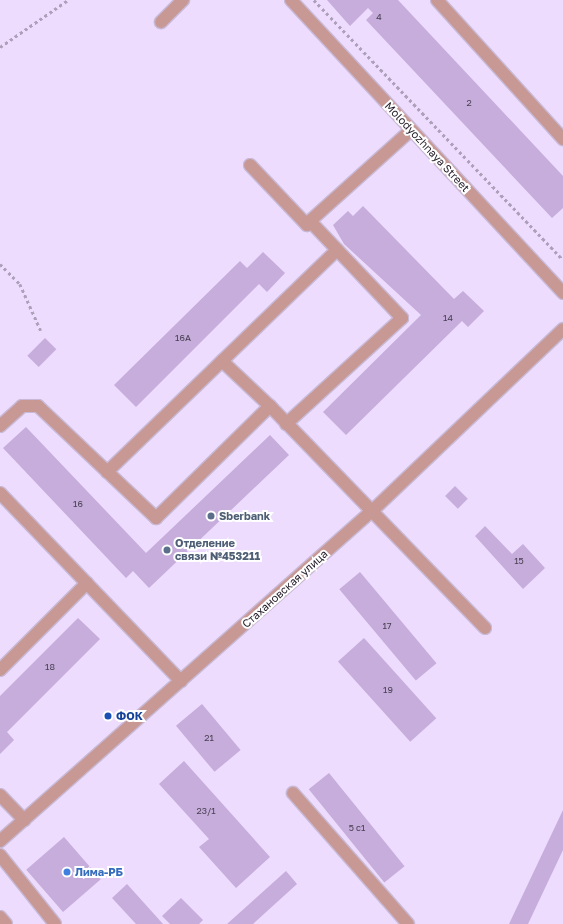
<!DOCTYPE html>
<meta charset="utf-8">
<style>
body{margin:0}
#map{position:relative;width:563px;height:924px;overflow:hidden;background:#eddcfd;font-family:"Golos Text",sans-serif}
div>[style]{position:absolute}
.building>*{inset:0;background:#c6addb;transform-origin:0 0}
.path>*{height:2.5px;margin-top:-1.25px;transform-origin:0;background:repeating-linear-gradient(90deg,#aea0bb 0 3px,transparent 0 6px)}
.roads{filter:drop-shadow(1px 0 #c8b9d6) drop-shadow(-1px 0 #c8b9d6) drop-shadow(0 1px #c8b9d6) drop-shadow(0 -1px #c8b9d6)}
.minor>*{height:12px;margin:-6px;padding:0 6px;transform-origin:6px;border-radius:6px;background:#c89894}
.dots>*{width:11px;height:11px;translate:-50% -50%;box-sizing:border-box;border:2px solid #fff;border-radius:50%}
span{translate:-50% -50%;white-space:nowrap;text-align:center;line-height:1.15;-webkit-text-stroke:4px #fff;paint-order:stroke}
.number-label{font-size:9px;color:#4b4054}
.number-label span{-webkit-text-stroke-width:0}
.street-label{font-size:11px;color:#221b27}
.service-label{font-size:11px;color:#4e5e75;font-weight:700}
.left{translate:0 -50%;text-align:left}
.transit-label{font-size:11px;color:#164399;font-weight:700}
.shop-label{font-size:11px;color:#366cbe;font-weight:700}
</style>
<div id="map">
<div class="building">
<i style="clip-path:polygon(327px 0,398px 0,563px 176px,563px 208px,552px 218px,366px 20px,373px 13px,368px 8px,350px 26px)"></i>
<i style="clip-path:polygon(363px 206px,454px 299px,463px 291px,484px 311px,468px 327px,462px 321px,346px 435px,323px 412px,421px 315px,344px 244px,333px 225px,348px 211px,353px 216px)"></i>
<i style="clip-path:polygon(263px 252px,285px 273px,267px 292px,259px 284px,136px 407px,114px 385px,240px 261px,247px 268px)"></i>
<i style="left:45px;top:338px;width:16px;height:25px;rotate:45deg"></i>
<i style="clip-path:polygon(26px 427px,146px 553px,270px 435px,289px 455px,149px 588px,133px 571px,126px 578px,3px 448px)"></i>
<i style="left:455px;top:486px;width:18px;height:14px;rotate:45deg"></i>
<i style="clip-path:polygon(485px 526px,512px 554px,523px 544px,545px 568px,523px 589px,475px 536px)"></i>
<i style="left:360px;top:572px;width:119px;height:27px;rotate:50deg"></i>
<i style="clip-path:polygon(78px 618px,100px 639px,7px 732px,14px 740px,0 754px,0 696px)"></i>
<i style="left:364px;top:638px;width:108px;height:35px;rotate:48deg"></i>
<i style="left:202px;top:704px;width:60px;height:34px;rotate:50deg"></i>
<i style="clip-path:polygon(184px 761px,270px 857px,236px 888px,199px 847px,209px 839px,159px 784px)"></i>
<i style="left:329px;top:773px;width:120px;height:26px;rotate:51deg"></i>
<i style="clip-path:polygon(563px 810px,563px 850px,528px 924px,509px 924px)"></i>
<i style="left:64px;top:837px;width:56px;height:50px;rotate:49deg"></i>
<i style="clip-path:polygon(286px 871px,297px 884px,253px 924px,227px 924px)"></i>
<i style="clip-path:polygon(127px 884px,163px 924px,136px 924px,112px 898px)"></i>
<i style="clip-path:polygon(181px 898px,203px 920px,199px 924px,170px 924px,162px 916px)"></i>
</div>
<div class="path">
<i style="left:314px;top:0;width:360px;rotate:46.2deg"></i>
<i style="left:0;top:47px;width:83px;rotate:-34.7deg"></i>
<i style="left:0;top:264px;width:28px;rotate:45deg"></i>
<i style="left:20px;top:284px;width:51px;rotate:65.9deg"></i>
</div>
<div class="roads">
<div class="minor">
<i style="left:291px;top:0;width:400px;rotate:47.1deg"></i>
<i style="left:437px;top:0;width:188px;rotate:47.8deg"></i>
<i style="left:161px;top:22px;width:31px;rotate:-45deg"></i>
<i style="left:250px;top:165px;width:83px;rotate:46.5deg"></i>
<i style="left:307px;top:225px;width:5px;rotate:-53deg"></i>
<i style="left:222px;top:361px;width:66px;rotate:43.2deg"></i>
<i style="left:270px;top:406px;width:309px;rotate:45.9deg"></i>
<i style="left:286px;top:424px;width:157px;rotate:-42.4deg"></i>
<i style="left:402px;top:318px;width:134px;rotate:-133.5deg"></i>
<i style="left:310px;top:221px;width:136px;rotate:-42deg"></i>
<i style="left:0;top:426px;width:30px;rotate:-42deg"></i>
<i style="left:22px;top:406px;width:16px"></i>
<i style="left:38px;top:406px;width:163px;rotate:43.5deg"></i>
<i style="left:156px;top:518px;width:160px;rotate:-44.5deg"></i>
<i style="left:107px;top:472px;width:320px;rotate:-44deg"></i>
<i style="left:0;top:493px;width:261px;rotate:46.1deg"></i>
<i style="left:0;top:670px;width:123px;rotate:-45deg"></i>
<i style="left:293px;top:793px;width:174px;rotate:48.7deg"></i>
<i style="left:0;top:795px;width:35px;rotate:46deg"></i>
<i style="left:0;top:841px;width:496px;rotate:-41.6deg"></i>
<i style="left:371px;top:512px;width:265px;rotate:-43.6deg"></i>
<i style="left:0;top:855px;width:88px;rotate:51.4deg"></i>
<i style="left:0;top:917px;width:9px;rotate:49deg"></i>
</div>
</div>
<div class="dots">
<i style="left:211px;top:516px;background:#5c6f8a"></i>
<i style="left:167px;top:550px;background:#5c6f8a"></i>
<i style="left:108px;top:716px;background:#1a4fb4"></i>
<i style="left:67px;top:872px;background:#3f7fe0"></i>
</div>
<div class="number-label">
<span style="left:379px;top:17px">4</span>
<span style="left:469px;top:103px">2</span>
<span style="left:448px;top:318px">14</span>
<span style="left:183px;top:338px">16А</span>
<span style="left:78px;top:504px">16</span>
<span style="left:519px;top:561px">15</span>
<span style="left:387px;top:626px">17</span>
<span style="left:50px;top:667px">18</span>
<span style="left:388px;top:690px">19</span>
<span style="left:209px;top:738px">21</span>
<span style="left:206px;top:811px">23/1</span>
<span style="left:357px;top:828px">5 с1</span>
</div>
<div class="street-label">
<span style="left:427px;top:147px;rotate:47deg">Molodyozhnaya Street</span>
<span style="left:285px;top:589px;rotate:-42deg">Стахановская улица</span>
</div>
<div class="service-label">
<span class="left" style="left:219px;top:516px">Sberbank</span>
<span class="left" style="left:175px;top:550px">Отделение<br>связи №453211</span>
</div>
<div class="transit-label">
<span class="left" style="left:116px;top:716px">ФОК</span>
</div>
<div class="shop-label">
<span class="left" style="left:75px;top:872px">Лима-РБ</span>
</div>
</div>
